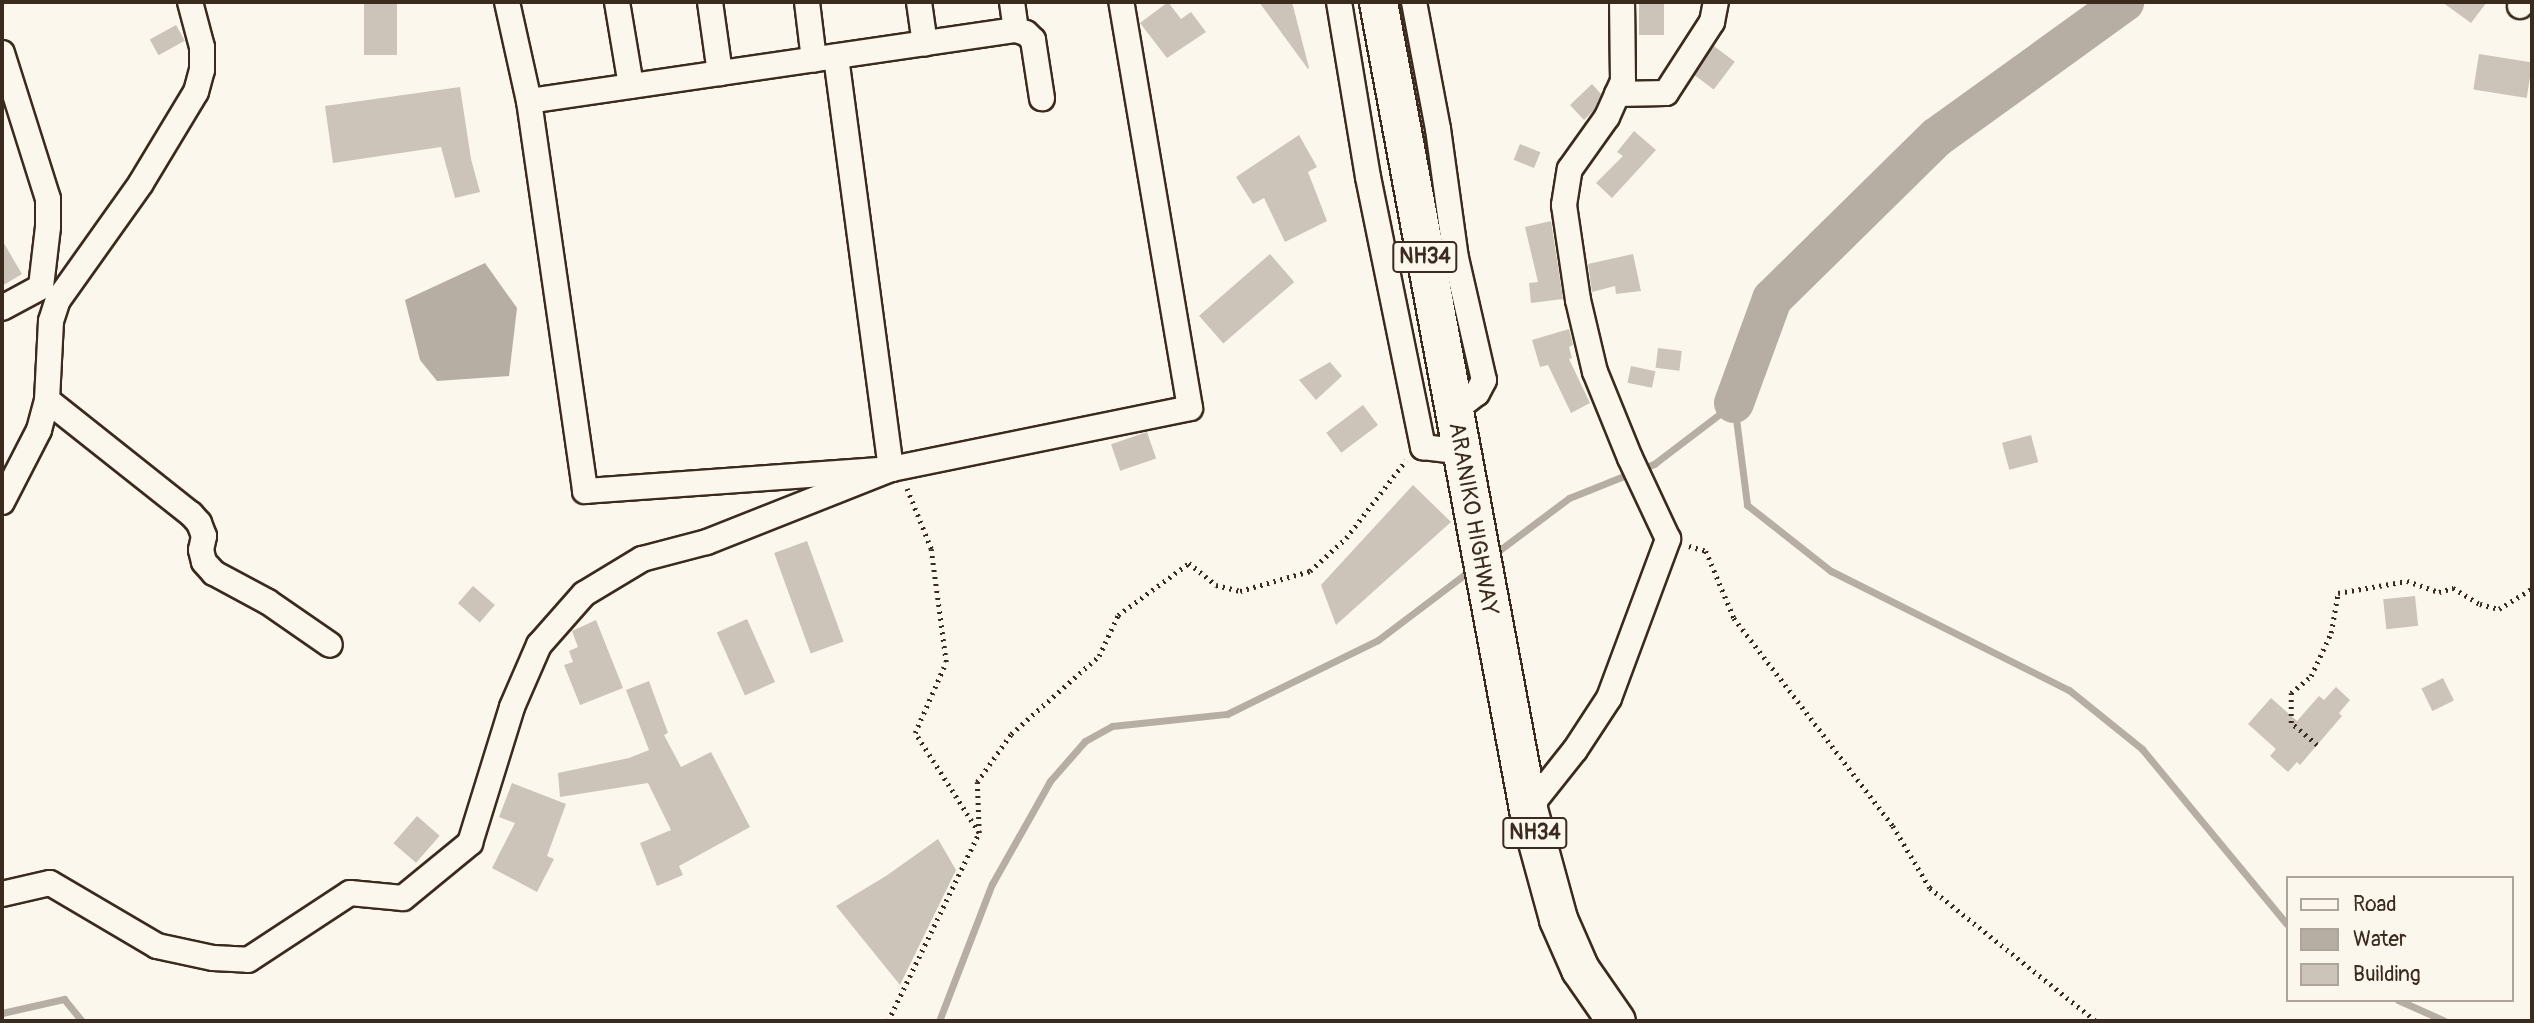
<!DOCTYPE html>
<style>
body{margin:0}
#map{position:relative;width:2534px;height:1023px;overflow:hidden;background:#fbf7ec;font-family:Pangolin,sans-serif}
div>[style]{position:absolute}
.water>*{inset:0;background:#b6aea2}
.stream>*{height:7px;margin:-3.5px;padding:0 3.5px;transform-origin:3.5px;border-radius:3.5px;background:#b6aea2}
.river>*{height:40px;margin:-20px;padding:0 20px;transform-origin:20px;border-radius:20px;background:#b6aea2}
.building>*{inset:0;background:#ccc4b9;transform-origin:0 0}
.path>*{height:4.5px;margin-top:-2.25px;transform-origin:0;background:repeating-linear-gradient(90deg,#3b2a1e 0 2px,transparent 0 7px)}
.roads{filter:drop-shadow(2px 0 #3b2a1e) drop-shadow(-2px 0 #3b2a1e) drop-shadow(0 2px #3b2a1e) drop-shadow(0 -2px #3b2a1e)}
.minor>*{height:24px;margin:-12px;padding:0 12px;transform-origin:12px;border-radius:12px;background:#fbf7ec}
.highway>*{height:37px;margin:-18.5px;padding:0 18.5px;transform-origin:18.5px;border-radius:18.5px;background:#fbf7ec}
span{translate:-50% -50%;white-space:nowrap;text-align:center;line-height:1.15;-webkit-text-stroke:6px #fbf7ec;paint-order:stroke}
.shield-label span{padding:2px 5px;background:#fbf7ec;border:2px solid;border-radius:5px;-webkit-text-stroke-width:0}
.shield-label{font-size:21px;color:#3b2a1e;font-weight:700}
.street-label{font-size:23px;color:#3b2a1e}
.frame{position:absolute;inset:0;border:4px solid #3b2a1e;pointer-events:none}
.legend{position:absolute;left:2286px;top:876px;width:228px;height:126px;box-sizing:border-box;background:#fbf7ec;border:2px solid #aea59a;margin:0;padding:9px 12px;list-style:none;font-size:21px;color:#3b2a1e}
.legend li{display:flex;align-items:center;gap:14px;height:35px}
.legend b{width:35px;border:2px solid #aea59a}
</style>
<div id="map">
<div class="water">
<i style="clip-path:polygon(485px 263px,517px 308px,509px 376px,437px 381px,420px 360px,405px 300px)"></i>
</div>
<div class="stream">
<i style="left:1734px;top:403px;width:103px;rotate:82.7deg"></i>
<i style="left:1747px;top:505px;width:107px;rotate:38.2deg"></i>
<i style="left:1831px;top:571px;width:266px;rotate:26.6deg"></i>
<i style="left:2069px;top:690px;width:94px;rotate:38.9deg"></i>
<i style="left:2142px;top:749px;width:227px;rotate:50.4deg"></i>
<i style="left:1493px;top:555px;width:95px;rotate:-36.9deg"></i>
<i style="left:1569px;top:498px;width:92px;rotate:-21.8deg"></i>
<i style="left:1654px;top:464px;width:101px;rotate:-37.3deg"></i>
<i style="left:2398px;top:1000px;width:51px;rotate:24.1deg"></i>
<i style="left:2px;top:1013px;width:64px;rotate:-12.7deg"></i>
<i style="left:64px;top:999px;width:28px;rotate:51deg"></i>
<i style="left:939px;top:1021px;width:147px;rotate:-68.9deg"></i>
<i style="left:992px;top:884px;width:118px;rotate:-60.6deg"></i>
<i style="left:1050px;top:781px;width:53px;rotate:-48.8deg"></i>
<i style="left:1085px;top:741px;width:31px;rotate:-29deg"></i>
<i style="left:1112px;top:726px;width:116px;rotate:-6deg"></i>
<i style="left:1227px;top:714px;width:168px;rotate:-26.1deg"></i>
<i style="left:1378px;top:640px;width:118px;rotate:-37.1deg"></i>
</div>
<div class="river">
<i style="left:1734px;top:403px;width:111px;rotate:-69.9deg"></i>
<i style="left:1772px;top:299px;width:231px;rotate:-44.5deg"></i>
<i style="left:1937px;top:137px;width:231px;rotate:-35.8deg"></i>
</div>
<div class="building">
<i style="left:364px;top:2px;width:33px;height:53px"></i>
<i style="clip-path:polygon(1168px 2px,1181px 19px,1191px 12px,1206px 32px,1167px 58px,1140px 23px)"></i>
<i style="clip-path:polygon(1259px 2px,1292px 2px,1309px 68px,1308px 69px)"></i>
<i style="left:1639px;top:2px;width:25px;height:33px"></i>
<i style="clip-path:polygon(2442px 2px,2487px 2px,2471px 23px)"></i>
<i style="left:176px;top:25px;width:18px;height:30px;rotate:61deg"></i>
<i style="left:1714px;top:46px;width:26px;height:35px;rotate:37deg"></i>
<i style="left:2479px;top:54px;width:54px;height:36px;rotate:9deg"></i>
<i style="clip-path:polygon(1592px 84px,1601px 94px,1594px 110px,1584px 120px,1570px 105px)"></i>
<i style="clip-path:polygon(460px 87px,471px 159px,480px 192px,455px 198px,441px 147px,333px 163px,325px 106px)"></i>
<i style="clip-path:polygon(1634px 131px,1656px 150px,1612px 198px,1596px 183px,1623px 156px,1617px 152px)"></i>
<i style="clip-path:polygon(1299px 135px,1317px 167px,1308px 172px,1327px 221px,1285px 242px,1264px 198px,1253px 204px,1236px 177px)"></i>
<i style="left:1520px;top:144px;width:22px;height:17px;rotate:22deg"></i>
<i style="clip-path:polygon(1551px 221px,1563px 299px,1531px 303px,1529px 283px,1538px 282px,1525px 227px)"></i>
<i style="clip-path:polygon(2px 240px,22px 274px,2px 286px)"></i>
<i style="left:1270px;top:254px;width:37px;height:94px;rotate:49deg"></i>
<i style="clip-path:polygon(1633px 254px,1641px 291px,1616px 294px,1615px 286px,1592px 292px,1588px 264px)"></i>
<i style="clip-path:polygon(1569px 329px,1573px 345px,1569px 347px,1572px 358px,1569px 359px,1590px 403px,1571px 413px,1548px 365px,1540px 367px,1532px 340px)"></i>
<i style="left:1658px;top:348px;width:24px;height:20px;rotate:7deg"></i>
<i style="clip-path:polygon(1330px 362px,1342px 376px,1316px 400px,1299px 380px)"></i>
<i style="left:1631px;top:366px;width:25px;height:17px;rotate:12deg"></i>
<i style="left:1363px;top:405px;width:25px;height:46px;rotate:53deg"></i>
<i style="left:1147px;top:432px;width:28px;height:38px;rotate:71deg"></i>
<i style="left:2031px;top:435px;width:28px;height:30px;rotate:75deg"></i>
<i style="clip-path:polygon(1413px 485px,1451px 522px,1336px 625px,1321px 585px)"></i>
<i style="left:807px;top:541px;width:107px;height:35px;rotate:70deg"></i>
<i style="left:473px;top:586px;width:29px;height:23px;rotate:41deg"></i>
<i style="left:2415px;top:596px;width:30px;height:32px;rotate:84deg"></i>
<i style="left:747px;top:619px;width:69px;height:33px;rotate:66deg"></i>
<i style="clip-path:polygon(596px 620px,623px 688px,580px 705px,564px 665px,573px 662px,569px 651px,578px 647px,572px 631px)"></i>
<i style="left:2443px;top:678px;width:25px;height:24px;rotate:64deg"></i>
<i style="clip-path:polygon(649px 681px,668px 733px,664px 735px,681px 767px,711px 752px,750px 827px,679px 866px,683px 875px,657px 886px,640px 843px,671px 830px,648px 783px,560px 797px,558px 773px,629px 758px,649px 750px,626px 690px)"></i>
<i style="clip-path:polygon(2336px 687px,2350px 700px,2339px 713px,2342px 716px,2300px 765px,2297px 762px,2288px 772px,2270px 756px,2276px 749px,2248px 724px,2271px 698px,2297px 721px,2319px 696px,2324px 700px)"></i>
<i style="clip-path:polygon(512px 783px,566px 804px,547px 856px,554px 859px,537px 892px,492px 868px,515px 823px,499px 817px)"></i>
<i style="left:417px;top:816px;width:30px;height:36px;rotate:41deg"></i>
<i style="clip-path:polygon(938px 839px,956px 870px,900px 985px,836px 906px,886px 876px)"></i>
</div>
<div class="path">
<i style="left:1689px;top:546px;width:18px;rotate:16deg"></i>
<i style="left:1706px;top:551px;width:73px;rotate:67.3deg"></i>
<i style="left:1734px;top:618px;width:262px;rotate:52.6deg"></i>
<i style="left:1893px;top:826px;width:72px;rotate:59.2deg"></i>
<i style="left:1930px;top:888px;width:213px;rotate:38.7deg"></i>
<i style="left:2317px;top:745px;width:34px;rotate:-140deg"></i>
<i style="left:2291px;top:723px;width:30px;rotate:-90deg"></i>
<i style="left:2291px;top:693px;width:26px;rotate:-40deg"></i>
<i style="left:2311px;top:676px;width:47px;rotate:-65.1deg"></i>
<i style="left:2331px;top:633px;width:41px;rotate:-80.1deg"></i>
<i style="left:2338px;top:593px;width:70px;rotate:-9.9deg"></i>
<i style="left:2407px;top:581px;width:34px;rotate:19deg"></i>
<i style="left:2439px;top:592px;width:15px;rotate:-16deg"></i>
<i style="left:2453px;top:588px;width:31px;rotate:31deg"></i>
<i style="left:2480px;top:604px;width:20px;rotate:15deg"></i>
<i style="left:2499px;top:609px;width:39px;rotate:-32deg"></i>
<i style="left:979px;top:833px;width:51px;rotate:-92.2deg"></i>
<i style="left:977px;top:782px;width:59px;rotate:-54.7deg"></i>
<i style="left:1011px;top:734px;width:118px;rotate:-41.6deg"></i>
<i style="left:1099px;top:656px;width:45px;rotate:-65.1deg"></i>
<i style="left:1118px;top:615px;width:88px;rotate:-36.2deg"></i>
<i style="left:1189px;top:563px;width:35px;rotate:39deg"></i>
<i style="left:1216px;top:585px;width:25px;rotate:14deg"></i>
<i style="left:1240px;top:591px;width:73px;rotate:-15.9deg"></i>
<i style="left:1310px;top:571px;width:49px;rotate:-42.5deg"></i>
<i style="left:1346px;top:538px;width:98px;rotate:-52.4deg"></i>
<i style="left:888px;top:1021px;width:209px;rotate:-64.2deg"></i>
<i style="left:979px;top:833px;width:119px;rotate:-122.6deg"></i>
<i style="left:915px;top:733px;width:77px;rotate:-66.4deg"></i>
<i style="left:946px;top:662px;width:114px;rotate:-97.6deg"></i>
<i style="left:931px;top:549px;width:65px;rotate:-111.8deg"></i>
</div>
<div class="roads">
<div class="minor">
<i style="left:507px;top:2px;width:101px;rotate:77.5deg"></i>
<i style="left:529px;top:101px;width:394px;rotate:81.8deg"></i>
<i style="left:585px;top:491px;width:307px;rotate:-4.1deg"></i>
<i style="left:891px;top:469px;width:305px;rotate:-11.5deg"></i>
<i style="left:1190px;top:408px;width:412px;rotate:-99.6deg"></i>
<i style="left:617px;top:2px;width:85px;rotate:80.5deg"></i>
<i style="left:710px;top:2px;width:72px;rotate:82deg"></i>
<i style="left:807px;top:2px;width:58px;rotate:83.1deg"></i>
<i style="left:919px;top:2px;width:42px;rotate:81.9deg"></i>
<i style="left:1012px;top:2px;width:28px;rotate:82deg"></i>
<i style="left:1339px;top:2px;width:177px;rotate:80.6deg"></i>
<i style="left:1368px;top:177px;width:276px;rotate:78.5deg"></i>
<i style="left:1423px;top:447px;width:38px;rotate:7deg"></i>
<i style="left:1414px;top:2px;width:129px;rotate:79.3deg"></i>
<i style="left:1438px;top:129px;width:130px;rotate:82.1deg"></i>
<i style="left:1456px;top:258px;width:125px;rotate:77.1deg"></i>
<i style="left:1484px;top:380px;width:15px;rotate:118deg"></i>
<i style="left:1477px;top:393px;width:29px;rotate:142deg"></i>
<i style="left:2520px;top:6px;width:5px;rotate:-53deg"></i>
<i style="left:2px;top:53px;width:153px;rotate:72.5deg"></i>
<i style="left:48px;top:199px;width:28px;rotate:90deg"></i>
<i style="left:48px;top:227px;width:60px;rotate:96.7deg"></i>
<i style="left:1617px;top:94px;width:49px;rotate:-1.2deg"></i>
<i style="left:1666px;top:93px;width:85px;rotate:-57.1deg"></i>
<i style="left:1712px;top:22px;width:20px;rotate:-79deg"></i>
<i style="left:529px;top:101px;width:492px;rotate:-8.3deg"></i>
<i style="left:1016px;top:30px;width:10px;rotate:17deg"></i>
<i style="left:1026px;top:33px;width:10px;rotate:45deg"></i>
<i style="left:1033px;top:40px;width:59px;rotate:81.2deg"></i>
<i style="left:2px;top:308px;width:44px;rotate:-28.3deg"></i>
<i style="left:47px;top:400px;width:184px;rotate:38.4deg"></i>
<i style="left:191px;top:514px;width:12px;rotate:48deg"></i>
<i style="left:199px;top:523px;width:14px;rotate:69deg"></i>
<i style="left:204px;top:536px;width:14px;rotate:102deg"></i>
<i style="left:201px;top:550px;width:12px;rotate:76deg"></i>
<i style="left:204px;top:562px;width:15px;rotate:48deg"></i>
<i style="left:214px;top:573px;width:61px;rotate:28.2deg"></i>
<i style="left:268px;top:602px;width:75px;rotate:34.7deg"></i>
<i style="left:2px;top:502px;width:81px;rotate:-62.8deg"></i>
<i style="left:39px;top:430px;width:31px;rotate:-75deg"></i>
<i style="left:47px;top:400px;width:79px;rotate:-87.1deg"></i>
<i style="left:51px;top:321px;width:22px;rotate:-72deg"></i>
<i style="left:58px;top:300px;width:143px;rotate:-54.6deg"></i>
<i style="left:141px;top:183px;width:106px;rotate:-58.9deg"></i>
<i style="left:196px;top:92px;width:23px;rotate:-75deg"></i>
<i style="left:202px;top:70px;width:23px;rotate:-90deg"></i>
<i style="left:202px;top:47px;width:47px;rotate:-104.9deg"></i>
<i style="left:1528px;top:809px;width:75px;rotate:-51.5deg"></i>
<i style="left:1575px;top:750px;width:62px;rotate:-56.8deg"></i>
<i style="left:1609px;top:698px;width:170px;rotate:-69.6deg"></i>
<i style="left:1668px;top:539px;width:89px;rotate:-115.1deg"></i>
<i style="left:1630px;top:458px;width:93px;rotate:-112.1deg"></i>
<i style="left:1595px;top:372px;width:74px;rotate:-103.3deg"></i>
<i style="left:1578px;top:300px;width:96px;rotate:-98.4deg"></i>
<i style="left:1564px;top:205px;width:36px;rotate:-81deg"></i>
<i style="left:1570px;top:169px;width:64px;rotate:-54.6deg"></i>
<i style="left:1607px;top:117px;width:39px;rotate:-66deg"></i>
<i style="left:1623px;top:81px;width:79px;rotate:-90.7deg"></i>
<i style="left:2px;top:894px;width:49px;rotate:-12.9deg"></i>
<i style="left:50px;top:883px;width:124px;rotate:30.5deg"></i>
<i style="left:157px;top:946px;width:57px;rotate:12.1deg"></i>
<i style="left:213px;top:958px;width:35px;rotate:3deg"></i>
<i style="left:248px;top:960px;width:122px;rotate:-33.3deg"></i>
<i style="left:350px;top:893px;width:53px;rotate:5.4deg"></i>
<i style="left:403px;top:898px;width:87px;rotate:-39.4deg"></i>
<i style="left:470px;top:843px;width:142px;rotate:-72.8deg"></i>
<i style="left:512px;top:707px;width:68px;rotate:-66.5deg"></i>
<i style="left:539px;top:645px;width:68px;rotate:-48.6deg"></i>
<i style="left:584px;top:594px;width:68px;rotate:-31.1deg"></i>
<i style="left:642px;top:559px;width:67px;rotate:-14.7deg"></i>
<i style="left:707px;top:542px;width:198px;rotate:-21.6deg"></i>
<i style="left:891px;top:469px;width:416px;rotate:-97.6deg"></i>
</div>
<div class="highway">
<i style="left:1378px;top:2px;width:821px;rotate:79.47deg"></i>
<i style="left:1528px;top:809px;width:114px;rotate:74.7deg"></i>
<i style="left:1558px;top:919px;width:55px;rotate:66.3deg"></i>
<i style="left:1580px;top:969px;width:63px;rotate:55.3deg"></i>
</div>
</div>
<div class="shield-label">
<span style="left:1425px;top:257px">NH34</span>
<span style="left:1535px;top:833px">NH34</span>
</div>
<div class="street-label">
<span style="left:1473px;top:519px;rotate:80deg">ARANIKO HIGHWAY</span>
</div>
<div class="frame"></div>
<ul class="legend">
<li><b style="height:9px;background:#fbf7ec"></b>Road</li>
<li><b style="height:19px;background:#b6aea2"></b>Water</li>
<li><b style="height:19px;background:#ccc4b9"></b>Building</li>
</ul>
</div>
